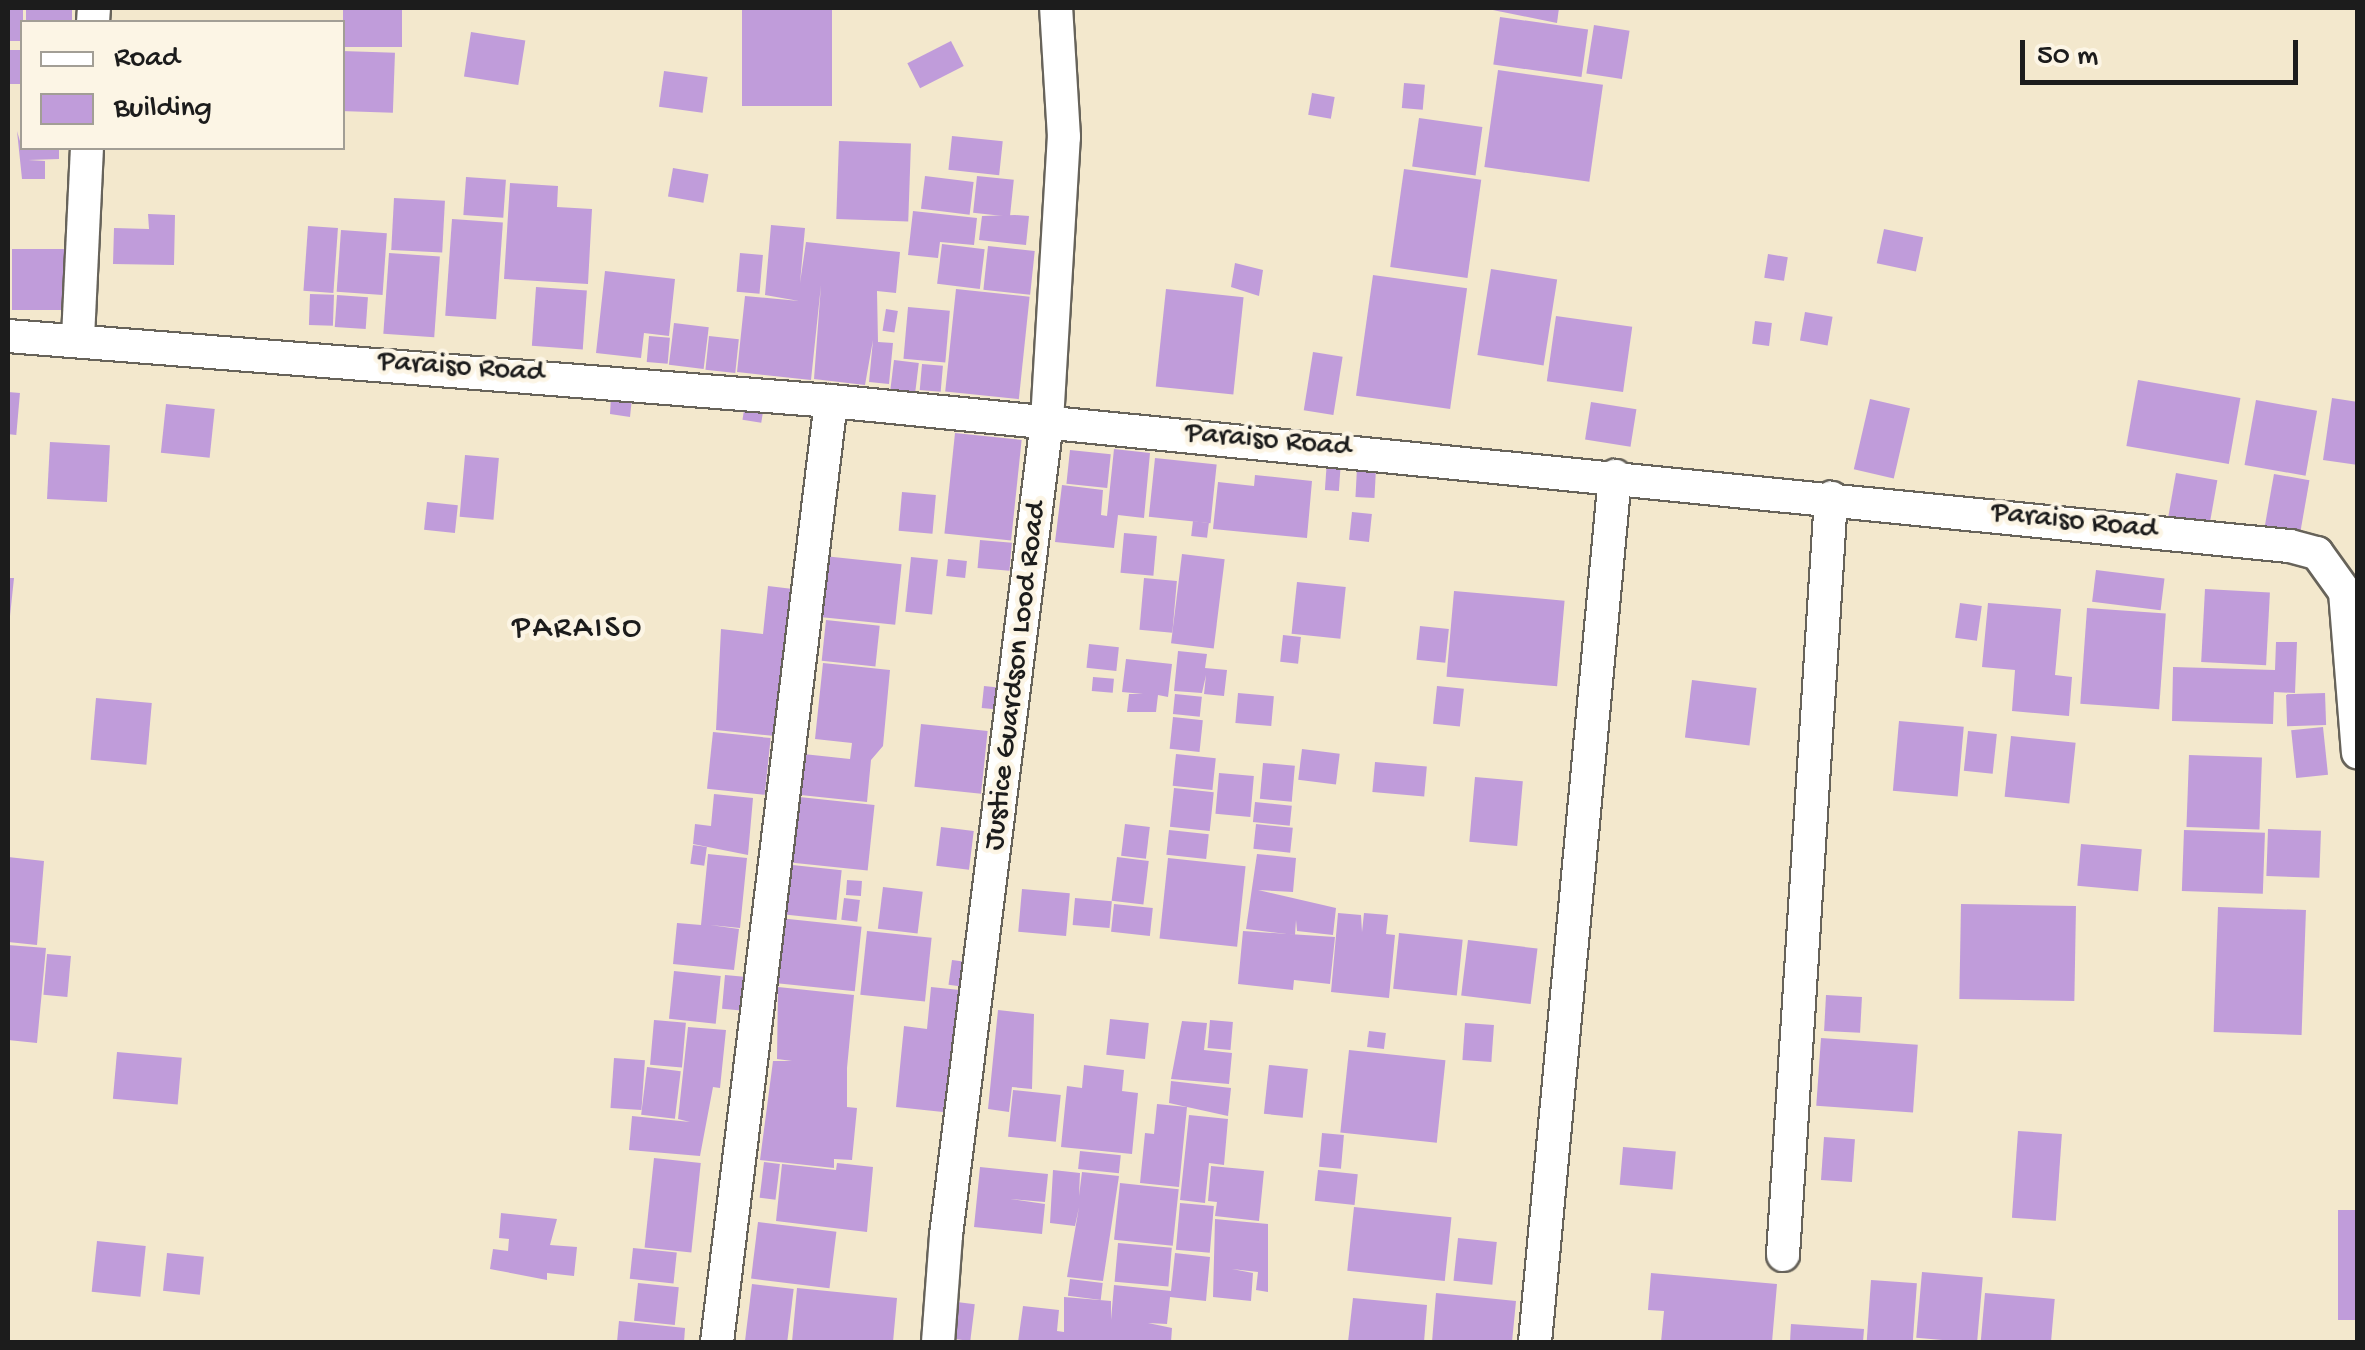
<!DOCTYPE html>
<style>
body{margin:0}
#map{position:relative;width:2365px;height:1350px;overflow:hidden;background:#f3e8cd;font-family:"Gochi Hand",sans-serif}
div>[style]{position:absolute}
.building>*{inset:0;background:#c09cda;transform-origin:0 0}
.roads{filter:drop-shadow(2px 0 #67635a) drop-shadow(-2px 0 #67635a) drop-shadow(0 2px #67635a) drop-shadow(0 -2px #67635a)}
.street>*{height:32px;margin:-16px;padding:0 16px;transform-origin:16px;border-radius:16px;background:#fff}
span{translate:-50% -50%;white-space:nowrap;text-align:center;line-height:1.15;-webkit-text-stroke:9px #fcf5e5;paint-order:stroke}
.street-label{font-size:30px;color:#1c1c1c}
.neighbourhood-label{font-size:32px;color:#1c1c1c;letter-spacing:2.5px}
.frame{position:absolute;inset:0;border:10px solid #1c1c1c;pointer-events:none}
.legend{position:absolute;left:20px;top:20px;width:325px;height:130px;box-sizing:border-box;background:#fcf5e5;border:2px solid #a29e95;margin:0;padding:12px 18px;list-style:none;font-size:30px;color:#1c1c1c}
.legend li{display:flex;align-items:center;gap:20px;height:50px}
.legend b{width:50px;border:2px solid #a29e95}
.scale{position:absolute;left:2020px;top:40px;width:278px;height:45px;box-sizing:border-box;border:5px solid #1c1c1c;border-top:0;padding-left:12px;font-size:30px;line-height:35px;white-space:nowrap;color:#1c1c1c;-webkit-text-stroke:8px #fcf5e5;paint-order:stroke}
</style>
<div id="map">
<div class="building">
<i style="left:8px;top:8px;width:15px;height:33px"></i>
<i style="left:26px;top:8px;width:46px;height:14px"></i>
<i style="left:343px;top:8px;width:59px;height:39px"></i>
<i style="left:742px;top:8px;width:90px;height:98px"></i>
<i style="clip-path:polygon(1483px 8px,1559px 8px,1557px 23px)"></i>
<i style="left:1500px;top:17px;width:89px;height:48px;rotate:8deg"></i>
<i style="left:1594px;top:25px;width:36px;height:49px;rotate:9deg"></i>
<i style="left:471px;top:32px;width:55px;height:45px;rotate:9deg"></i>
<i style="left:951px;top:41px;width:28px;height:49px;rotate:63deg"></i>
<i style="left:8px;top:50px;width:13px;height:34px"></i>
<i style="left:342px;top:51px;width:53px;height:60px;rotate:2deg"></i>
<i style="left:1498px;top:70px;width:106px;height:98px;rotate:8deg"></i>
<i style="left:664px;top:71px;width:44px;height:36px;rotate:8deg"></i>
<i style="left:1404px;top:83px;width:21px;height:25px;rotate:5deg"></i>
<i style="left:1312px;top:93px;width:23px;height:22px;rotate:10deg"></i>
<i style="left:1419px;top:118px;width:64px;height:49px;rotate:8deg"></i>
<i style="clip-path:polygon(17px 131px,22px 148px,59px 148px,59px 159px,28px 160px,45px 161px,45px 179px,22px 179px)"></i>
<i style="left:952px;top:136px;width:51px;height:34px;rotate:6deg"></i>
<i style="left:839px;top:141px;width:72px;height:78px;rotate:2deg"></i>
<i style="left:673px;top:168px;width:36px;height:29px;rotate:10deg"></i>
<i style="left:1404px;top:169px;width:78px;height:99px;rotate:8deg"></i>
<i style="left:925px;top:176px;width:49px;height:33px;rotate:7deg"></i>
<i style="left:977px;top:176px;width:37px;height:37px;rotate:6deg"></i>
<i style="left:466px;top:177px;width:40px;height:38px;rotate:4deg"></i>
<i style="clip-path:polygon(510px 183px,558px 186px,557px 207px,592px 209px,588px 284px,504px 279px)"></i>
<i style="left:394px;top:198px;width:51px;height:52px;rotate:3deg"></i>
<i style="clip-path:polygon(913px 211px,977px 218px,974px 245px,940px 242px,938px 258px,908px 255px)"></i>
<i style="clip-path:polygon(148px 214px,175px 215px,174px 265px,113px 264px,114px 228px,149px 229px)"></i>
<i style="clip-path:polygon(1015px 215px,1029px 216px,1026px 245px,979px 240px,982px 216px)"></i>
<i style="left:452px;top:219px;width:51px;height:97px;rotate:4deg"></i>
<i style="clip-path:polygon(771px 225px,805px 228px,800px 283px,806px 242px,900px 252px,896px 293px,877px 291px,878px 342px,893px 343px,889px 384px,869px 382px,873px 340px,865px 385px,814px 379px,821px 285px,811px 380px,737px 372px,745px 296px,799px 301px,765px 295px)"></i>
<i style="left:308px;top:226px;width:30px;height:65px;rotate:4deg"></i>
<i style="left:1884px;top:229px;width:40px;height:35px;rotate:12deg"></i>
<i style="left:341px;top:230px;width:46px;height:62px;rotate:4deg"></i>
<i style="left:942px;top:244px;width:43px;height:40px;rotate:7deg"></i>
<i style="left:988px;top:246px;width:47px;height:44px;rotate:6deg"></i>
<i style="left:12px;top:249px;width:56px;height:61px"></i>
<i style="left:389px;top:253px;width:51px;height:81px;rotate:4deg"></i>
<i style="left:740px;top:253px;width:23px;height:39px;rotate:5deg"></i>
<i style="left:1768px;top:254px;width:20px;height:24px;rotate:9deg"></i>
<i style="clip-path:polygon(1235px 263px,1263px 270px,1259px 296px,1231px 287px)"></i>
<i style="left:1491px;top:269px;width:67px;height:87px;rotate:9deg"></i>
<i style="clip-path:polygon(605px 271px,675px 279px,669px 336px,644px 333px,641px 358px,596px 353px)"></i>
<i style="left:1373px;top:275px;width:95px;height:122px;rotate:8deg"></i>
<i style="left:536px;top:287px;width:51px;height:59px;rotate:4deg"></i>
<i style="left:956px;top:289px;width:74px;height:103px;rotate:6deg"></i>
<i style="left:1166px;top:289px;width:78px;height:98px;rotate:6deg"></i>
<i style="left:310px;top:294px;width:24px;height:31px;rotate:2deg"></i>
<i style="left:337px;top:295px;width:31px;height:32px;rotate:4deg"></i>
<i style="left:908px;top:307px;width:42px;height:52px;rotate:5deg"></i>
<i style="left:886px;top:309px;width:12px;height:22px;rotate:9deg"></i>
<i style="left:1805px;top:312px;width:28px;height:29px;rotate:10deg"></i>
<i style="left:1556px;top:316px;width:77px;height:66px;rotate:8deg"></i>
<i style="left:1755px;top:321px;width:17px;height:23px;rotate:7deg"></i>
<i style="left:674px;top:323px;width:35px;height:42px;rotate:7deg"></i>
<i style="left:649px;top:336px;width:21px;height:26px;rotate:5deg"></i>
<i style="left:709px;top:336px;width:30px;height:34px;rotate:6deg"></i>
<i style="left:1313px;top:352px;width:30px;height:59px;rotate:9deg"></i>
<i style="left:894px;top:360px;width:25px;height:30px;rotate:7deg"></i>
<i style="left:922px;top:364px;width:21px;height:26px;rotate:5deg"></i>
<i style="left:2138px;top:380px;width:104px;height:67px;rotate:10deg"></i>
<i style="left:8px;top:392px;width:12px;height:42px;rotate:5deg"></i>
<i style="clip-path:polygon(611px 397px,632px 398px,630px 417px,610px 414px)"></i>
<i style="clip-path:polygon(2332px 398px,2358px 402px,2358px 465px,2323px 460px)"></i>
<i style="left:1870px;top:399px;width:41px;height:72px;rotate:13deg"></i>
<i style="left:2256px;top:400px;width:62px;height:66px;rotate:10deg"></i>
<i style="left:1591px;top:402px;width:46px;height:38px;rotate:9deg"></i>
<i style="left:166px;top:404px;width:49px;height:49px;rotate:6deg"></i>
<i style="left:745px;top:404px;width:19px;height:16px;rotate:9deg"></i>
<i style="left:955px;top:433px;width:67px;height:101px;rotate:6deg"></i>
<i style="left:50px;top:442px;width:60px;height:57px;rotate:3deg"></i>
<i style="clip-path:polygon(1114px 449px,1150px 453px,1144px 518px,1118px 515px,1114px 548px,1055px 542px,1062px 485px,1103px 490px,1101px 515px,1107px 516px)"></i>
<i style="left:1070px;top:450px;width:41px;height:34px;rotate:6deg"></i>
<i style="left:465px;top:455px;width:34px;height:62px;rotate:5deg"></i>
<i style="left:1155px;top:458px;width:62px;height:59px;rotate:6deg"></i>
<i style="left:1327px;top:460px;width:14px;height:30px;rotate:4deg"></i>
<i style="left:1357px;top:468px;width:19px;height:29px;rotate:3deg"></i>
<i style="left:2176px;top:473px;width:42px;height:44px;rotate:10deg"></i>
<i style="left:2274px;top:474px;width:36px;height:55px;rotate:10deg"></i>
<i style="clip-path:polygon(1255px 475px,1312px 481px,1307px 538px,1213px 529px,1218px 482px,1254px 486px)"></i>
<i style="left:902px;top:492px;width:34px;height:39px;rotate:5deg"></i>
<i style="left:427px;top:502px;width:31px;height:28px;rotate:6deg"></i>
<i style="left:1352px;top:512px;width:20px;height:28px;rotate:6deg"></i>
<i style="left:1193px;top:521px;width:16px;height:15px;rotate:7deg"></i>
<i style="left:1124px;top:533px;width:33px;height:40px;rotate:5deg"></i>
<i style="left:980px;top:540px;width:32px;height:28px;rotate:5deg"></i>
<i style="left:1182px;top:554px;width:43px;height:90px;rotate:7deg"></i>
<i style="left:824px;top:556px;width:78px;height:61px;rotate:6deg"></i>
<i style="left:911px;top:557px;width:27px;height:55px;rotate:6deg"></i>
<i style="left:948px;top:559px;width:19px;height:17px;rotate:6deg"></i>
<i style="left:2096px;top:570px;width:69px;height:32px;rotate:7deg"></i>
<i style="clip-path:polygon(8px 578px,14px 578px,10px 616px,8px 616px)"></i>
<i style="left:1144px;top:578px;width:33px;height:52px;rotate:5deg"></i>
<i style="left:1297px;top:582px;width:49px;height:52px;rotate:6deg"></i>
<i style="clip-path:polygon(768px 586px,793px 589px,775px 736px,716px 730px,721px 629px,763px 634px)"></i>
<i style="left:2205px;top:589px;width:65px;height:73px;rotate:3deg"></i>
<i style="left:1454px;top:591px;width:111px;height:86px;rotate:5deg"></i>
<i style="left:1960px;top:603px;width:22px;height:35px;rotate:8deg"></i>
<i style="clip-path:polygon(1988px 603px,2061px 609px,2055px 675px,2072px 677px,2069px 716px,2012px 711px,2015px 670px,1982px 667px)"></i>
<i style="left:2087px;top:608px;width:79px;height:96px;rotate:4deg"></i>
<i style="left:826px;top:620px;width:54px;height:41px;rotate:6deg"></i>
<i style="left:1420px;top:626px;width:29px;height:34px;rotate:6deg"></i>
<i style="left:1283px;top:635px;width:18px;height:27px;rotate:6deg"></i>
<i style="clip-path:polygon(2276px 642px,2297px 642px,2295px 693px,2274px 692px,2273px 724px,2172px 721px,2173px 667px,2275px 670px)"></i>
<i style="left:1089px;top:644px;width:30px;height:24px;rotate:6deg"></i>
<i style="clip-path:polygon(1178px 651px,1207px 654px,1205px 668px,1227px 670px,1224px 696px,1204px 694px,1206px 675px,1202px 693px,1174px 691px)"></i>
<i style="clip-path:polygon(1126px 659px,1172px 664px,1168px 697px,1158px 695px,1156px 712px,1127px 712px,1129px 694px,1143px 694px,1122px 692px)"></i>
<i style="clip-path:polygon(823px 663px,890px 670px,883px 746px,871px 760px,867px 802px,791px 794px,794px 753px,850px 759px,852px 743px,815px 739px)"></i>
<i style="left:1093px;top:677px;width:21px;height:14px;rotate:5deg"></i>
<i style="left:1692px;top:680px;width:65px;height:58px;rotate:7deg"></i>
<i style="left:984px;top:686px;width:19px;height:22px;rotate:6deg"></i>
<i style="left:1437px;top:686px;width:27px;height:38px;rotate:6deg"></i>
<i style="left:1238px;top:693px;width:36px;height:30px;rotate:5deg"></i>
<i style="left:2325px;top:693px;width:32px;height:39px;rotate:88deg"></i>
<i style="left:1175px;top:694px;width:27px;height:20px;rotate:6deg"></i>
<i style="left:96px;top:698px;width:56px;height:62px;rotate:5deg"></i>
<i style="left:1173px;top:717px;width:30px;height:32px;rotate:6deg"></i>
<i style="left:1899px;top:721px;width:65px;height:70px;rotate:5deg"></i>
<i style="left:921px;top:724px;width:67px;height:63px;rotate:6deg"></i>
<i style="left:2323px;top:727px;width:48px;height:32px;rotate:84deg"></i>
<i style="left:1968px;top:731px;width:29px;height:40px;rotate:6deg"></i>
<i style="left:713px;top:732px;width:58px;height:57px;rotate:6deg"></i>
<i style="left:2011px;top:736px;width:65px;height:61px;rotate:6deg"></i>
<i style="left:1302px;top:749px;width:38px;height:31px;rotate:7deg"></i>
<i style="left:1176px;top:754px;width:40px;height:32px;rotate:6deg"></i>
<i style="left:2189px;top:755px;width:73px;height:72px;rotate:2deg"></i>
<i style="left:1375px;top:762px;width:52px;height:30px;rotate:5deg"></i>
<i style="left:1263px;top:763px;width:32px;height:36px;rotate:5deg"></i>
<i style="left:1219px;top:773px;width:35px;height:41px;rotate:5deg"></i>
<i style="left:1475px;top:777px;width:48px;height:65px;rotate:5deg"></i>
<i style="left:1174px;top:788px;width:40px;height:39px;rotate:6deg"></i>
<i style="clip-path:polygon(714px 794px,753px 798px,748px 855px,693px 844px,695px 824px,711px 826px)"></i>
<i style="left:790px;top:796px;width:85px;height:66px;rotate:6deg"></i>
<i style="left:1255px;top:802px;width:37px;height:20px;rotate:6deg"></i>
<i style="left:1125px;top:824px;width:25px;height:32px;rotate:7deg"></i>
<i style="left:1256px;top:824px;width:37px;height:25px;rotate:6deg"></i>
<i style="left:941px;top:827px;width:33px;height:39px;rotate:7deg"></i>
<i style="left:2268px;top:829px;width:53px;height:47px;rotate:2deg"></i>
<i style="left:1169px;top:830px;width:40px;height:25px;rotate:6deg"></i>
<i style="left:2184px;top:830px;width:81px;height:61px;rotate:2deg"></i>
<i style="left:2081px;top:844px;width:61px;height:42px;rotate:5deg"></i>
<i style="left:693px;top:845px;width:14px;height:19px;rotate:8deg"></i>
<i style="clip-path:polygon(708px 854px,747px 858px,740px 928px,710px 925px,739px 929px,734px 970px,673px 964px,677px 923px,701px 925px)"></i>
<i style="clip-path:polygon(1257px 854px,1296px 858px,1293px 892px,1258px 890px,1336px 908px,1333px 935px,1297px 931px,1296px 920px,1295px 935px,1246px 929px)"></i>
<i style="clip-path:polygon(8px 857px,44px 861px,37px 945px,8px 942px)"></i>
<i style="left:1117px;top:857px;width:32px;height:44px;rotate:7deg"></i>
<i style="left:1168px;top:858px;width:78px;height:81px;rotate:6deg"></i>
<i style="left:783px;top:864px;width:59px;height:50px;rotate:6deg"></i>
<i style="left:847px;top:880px;width:15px;height:15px;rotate:4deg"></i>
<i style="left:883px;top:887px;width:40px;height:42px;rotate:7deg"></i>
<i style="left:1022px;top:889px;width:48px;height:43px;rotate:5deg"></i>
<i style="left:844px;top:898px;width:16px;height:22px;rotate:7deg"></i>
<i style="left:1075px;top:898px;width:37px;height:27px;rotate:5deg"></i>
<i style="left:1114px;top:904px;width:39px;height:28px;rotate:6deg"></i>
<i style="left:1961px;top:904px;width:115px;height:95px;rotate:1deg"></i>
<i style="left:2218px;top:907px;width:88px;height:125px;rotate:2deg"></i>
<i style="clip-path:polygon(1338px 913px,1361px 915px,1362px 932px,1364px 913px,1388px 915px,1386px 934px,1395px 935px,1389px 998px,1331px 992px)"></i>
<i style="left:779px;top:918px;width:83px;height:65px;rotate:6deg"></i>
<i style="left:867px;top:931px;width:65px;height:64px;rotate:6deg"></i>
<i style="clip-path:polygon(1243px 931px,1335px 937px,1330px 984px,1294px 980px,1293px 990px,1238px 984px)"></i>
<i style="left:1399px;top:933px;width:64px;height:56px;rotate:6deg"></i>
<i style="left:1468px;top:940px;width:70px;height:56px;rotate:7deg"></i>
<i style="clip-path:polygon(8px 945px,46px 948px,37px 1043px,8px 1040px)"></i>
<i style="left:47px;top:954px;width:24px;height:41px;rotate:5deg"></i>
<i style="left:952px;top:960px;width:15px;height:25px;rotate:8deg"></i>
<i style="left:674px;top:971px;width:47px;height:48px;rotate:6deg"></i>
<i style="left:725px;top:975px;width:22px;height:34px;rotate:5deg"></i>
<i style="clip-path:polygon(778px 987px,854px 995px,847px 1068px,847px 1107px,857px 1108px,852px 1160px,834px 1159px,834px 1168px,760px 1160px,773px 1061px,792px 1061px,777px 1059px)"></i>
<i style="clip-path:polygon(931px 987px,960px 990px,943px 1112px,896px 1107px,904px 1026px,927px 1029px)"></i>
<i style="left:1826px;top:995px;width:36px;height:36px;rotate:3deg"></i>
<i style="clip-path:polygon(998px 1010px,1034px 1014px,1032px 1089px,1012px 1087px,1009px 1112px,988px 1109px)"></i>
<i style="left:1110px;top:1019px;width:39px;height:36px;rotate:6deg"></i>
<i style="left:654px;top:1020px;width:32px;height:45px;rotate:5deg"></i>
<i style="left:1210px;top:1020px;width:23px;height:28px;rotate:5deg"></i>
<i style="clip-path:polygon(1182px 1021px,1207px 1023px,1204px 1050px,1232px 1053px,1229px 1084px,1171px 1079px)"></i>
<i style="left:1465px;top:1023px;width:29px;height:37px;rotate:4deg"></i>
<i style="clip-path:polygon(688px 1027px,726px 1030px,720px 1088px,713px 1087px,700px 1156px,629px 1150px,632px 1116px,690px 1122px,678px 1119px)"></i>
<i style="left:1369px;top:1031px;width:17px;height:16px;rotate:7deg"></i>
<i style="left:1821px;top:1038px;width:97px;height:68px;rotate:4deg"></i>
<i style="left:1349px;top:1050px;width:97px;height:83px;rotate:6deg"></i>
<i style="left:117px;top:1052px;width:65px;height:47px;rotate:5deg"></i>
<i style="left:614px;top:1058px;width:31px;height:50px;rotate:4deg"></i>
<i style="clip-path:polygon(1084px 1065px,1124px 1070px,1122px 1091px,1138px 1093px,1132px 1154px,1061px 1147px,1067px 1086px,1082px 1088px)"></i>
<i style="left:1269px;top:1065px;width:39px;height:49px;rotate:6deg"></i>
<i style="left:647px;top:1067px;width:34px;height:48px;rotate:7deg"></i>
<i style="clip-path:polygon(1171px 1081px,1231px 1088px,1228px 1116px,1169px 1103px)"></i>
<i style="left:1013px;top:1090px;width:48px;height:47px;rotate:6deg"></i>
<i style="clip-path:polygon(1157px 1104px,1187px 1107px,1179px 1187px,1140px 1183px,1145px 1133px,1154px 1134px)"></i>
<i style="clip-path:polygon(1189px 1115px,1228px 1119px,1224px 1165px,1209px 1163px,1205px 1203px,1180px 1200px)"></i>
<i style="left:2018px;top:1131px;width:44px;height:87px;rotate:4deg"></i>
<i style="left:1322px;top:1133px;width:22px;height:34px;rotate:5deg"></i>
<i style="left:1824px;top:1137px;width:31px;height:43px;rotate:4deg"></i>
<i style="left:1623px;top:1147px;width:53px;height:38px;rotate:5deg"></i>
<i style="left:1080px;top:1151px;width:41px;height:18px;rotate:6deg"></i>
<i style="left:654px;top:1158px;width:47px;height:90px;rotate:6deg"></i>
<i style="left:764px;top:1162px;width:16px;height:36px;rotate:7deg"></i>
<i style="clip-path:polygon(837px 1163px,873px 1167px,867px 1232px,776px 1221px,782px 1164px,836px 1170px)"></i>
<i style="clip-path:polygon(1211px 1166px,1264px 1171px,1259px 1221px,1215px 1216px,1217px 1202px,1208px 1201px)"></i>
<i style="clip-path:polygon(980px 1167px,1048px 1174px,1045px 1202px,1010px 1199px,1045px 1204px,1042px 1234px,974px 1227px)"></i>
<i style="clip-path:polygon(1053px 1170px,1080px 1173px,1079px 1196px,1082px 1172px,1119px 1176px,1103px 1281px,1067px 1277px,1079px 1207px,1075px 1226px,1050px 1223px)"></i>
<i style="left:1318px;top:1170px;width:40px;height:31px;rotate:6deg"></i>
<i style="left:1120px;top:1183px;width:59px;height:57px;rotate:6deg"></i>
<i style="left:1180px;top:1203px;width:34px;height:47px;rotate:5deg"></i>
<i style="left:1354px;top:1207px;width:98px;height:64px;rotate:6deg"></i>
<i style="left:2338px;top:1210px;width:20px;height:110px"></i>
<i style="clip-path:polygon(501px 1213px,557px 1219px,550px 1245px,577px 1247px,574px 1276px,547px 1273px,547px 1280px,490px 1269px,493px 1249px,508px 1251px,509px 1239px,499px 1238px)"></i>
<i style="clip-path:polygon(1215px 1219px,1268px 1224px,1268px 1292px,1256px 1290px,1258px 1272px,1232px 1269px,1253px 1273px,1251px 1301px,1213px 1297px)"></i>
<i style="left:758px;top:1222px;width:79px;height:57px;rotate:7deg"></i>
<i style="left:1458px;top:1238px;width:39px;height:43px;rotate:6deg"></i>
<i style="left:97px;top:1241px;width:49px;height:51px;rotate:6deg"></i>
<i style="left:1118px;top:1243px;width:54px;height:39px;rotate:5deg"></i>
<i style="left:633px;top:1248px;width:44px;height:31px;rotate:6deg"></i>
<i style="left:167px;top:1253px;width:37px;height:38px;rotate:6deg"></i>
<i style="clip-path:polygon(1175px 1253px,1210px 1257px,1206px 1301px,1170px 1297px,1167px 1324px,1148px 1323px,1172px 1328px,1171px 1342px,1018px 1342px,1023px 1306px,1059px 1310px,1057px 1331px,1064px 1332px,1064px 1297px,1111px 1301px,1111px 1320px,1114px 1285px,1171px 1291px)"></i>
<i style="left:1922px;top:1272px;width:61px;height:66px;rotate:5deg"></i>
<i style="clip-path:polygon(1651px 1273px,1777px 1284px,1772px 1342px,1661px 1342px,1664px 1311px,1648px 1310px)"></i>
<i style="left:1070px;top:1279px;width:33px;height:17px;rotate:7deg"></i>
<i style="left:1871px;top:1280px;width:46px;height:62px;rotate:4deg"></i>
<i style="left:638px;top:1283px;width:41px;height:38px;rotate:6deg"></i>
<i style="left:752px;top:1284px;width:42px;height:58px;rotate:7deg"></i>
<i style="clip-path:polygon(797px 1288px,897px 1298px,893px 1342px,792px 1342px)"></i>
<i style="clip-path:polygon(1436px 1293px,1516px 1301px,1512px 1342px,1432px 1342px)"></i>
<i style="left:1985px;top:1293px;width:70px;height:49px;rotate:5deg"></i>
<i style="clip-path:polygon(1353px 1298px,1427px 1305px,1424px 1342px,1348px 1342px)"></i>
<i style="left:949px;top:1301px;width:26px;height:37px;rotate:7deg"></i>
<i style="clip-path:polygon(619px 1321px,685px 1328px,684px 1342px,617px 1342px)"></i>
<i style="clip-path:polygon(1791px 1324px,1864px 1329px,1863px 1342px,1790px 1342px)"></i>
</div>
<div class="roads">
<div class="street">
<i style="left:93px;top:22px;width:14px;rotate:-86deg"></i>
<i style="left:8px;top:336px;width:826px;rotate:4.52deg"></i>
<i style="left:831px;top:401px;width:1466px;rotate:5.68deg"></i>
<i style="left:2290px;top:546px;width:28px;rotate:15deg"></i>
<i style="left:2317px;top:553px;width:48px;rotate:54.3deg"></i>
<i style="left:2345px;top:592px;width:161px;rotate:85.4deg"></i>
<i style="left:78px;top:338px;width:190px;rotate:-87.3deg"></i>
<i style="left:1783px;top:1255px;width:759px;rotate:-86.37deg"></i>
<i style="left:717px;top:1342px;width:948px;rotate:-83.09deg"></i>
<i style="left:938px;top:1342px;width:107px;rotate:-85.7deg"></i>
<i style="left:946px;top:1235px;width:820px;rotate:-82.93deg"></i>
<i style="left:1047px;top:421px;width:285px;rotate:-86.6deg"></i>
<i style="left:1064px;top:137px;width:129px;rotate:-93.5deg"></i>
<i style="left:1535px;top:1342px;width:870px;rotate:-84.72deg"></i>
</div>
</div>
<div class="street-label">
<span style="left:461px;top:369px;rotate:4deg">Paraiso Road</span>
<span style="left:1268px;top:442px;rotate:5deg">Paraiso Road</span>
<span style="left:2074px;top:523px;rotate:6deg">Paraiso Road</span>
<span style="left:1017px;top:676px;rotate:-83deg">Justice Guardson Lood Road</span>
</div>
<div class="neighbourhood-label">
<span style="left:578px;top:629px">PARAISO</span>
</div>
<div class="frame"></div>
<ul class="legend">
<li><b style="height:12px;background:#fff"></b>Road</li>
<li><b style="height:28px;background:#c09cda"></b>Building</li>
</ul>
<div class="scale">50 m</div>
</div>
